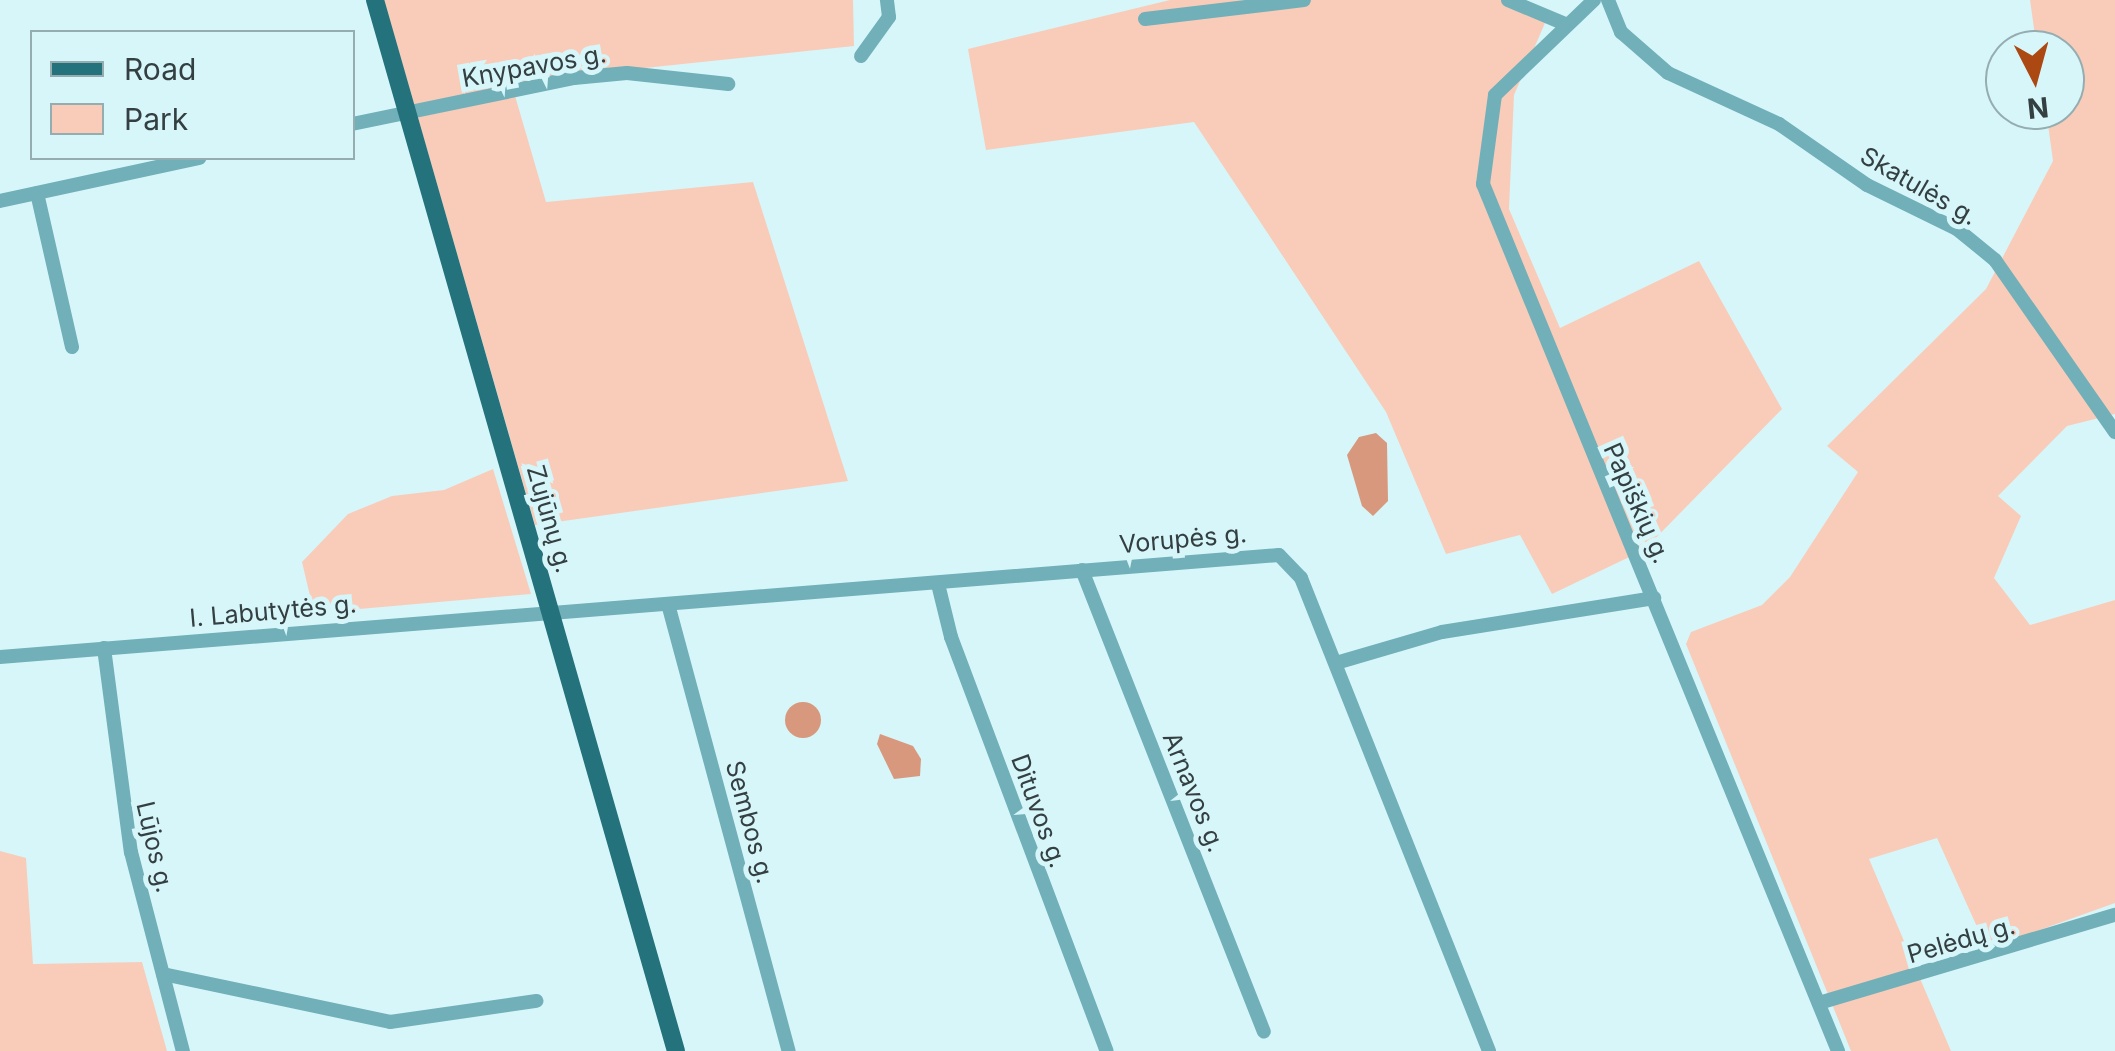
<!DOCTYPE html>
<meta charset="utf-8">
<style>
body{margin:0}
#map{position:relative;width:2115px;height:1051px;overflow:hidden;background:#d7f6fa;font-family:Inter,sans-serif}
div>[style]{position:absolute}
.green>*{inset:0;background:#f9ccba}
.water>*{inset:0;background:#d8987d}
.round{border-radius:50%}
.minor>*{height:14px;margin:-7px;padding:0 7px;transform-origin:7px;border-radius:7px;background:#71b0b9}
.major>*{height:18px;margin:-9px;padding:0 9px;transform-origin:9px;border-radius:9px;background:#24727b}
span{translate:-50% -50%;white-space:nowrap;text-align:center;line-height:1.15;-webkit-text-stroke:10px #d7f6fa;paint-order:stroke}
.street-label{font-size:25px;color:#333f41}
.legend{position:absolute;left:30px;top:30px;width:325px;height:130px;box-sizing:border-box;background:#d7f6fa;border:2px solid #95adb0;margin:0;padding:12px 18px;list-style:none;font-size:30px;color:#333f41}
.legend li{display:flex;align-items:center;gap:20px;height:50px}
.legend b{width:50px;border:2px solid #95adb0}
.north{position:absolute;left:1985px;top:30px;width:100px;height:100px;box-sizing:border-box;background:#d7f6fa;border:2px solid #95adb0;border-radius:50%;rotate:174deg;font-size:28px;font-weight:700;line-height:40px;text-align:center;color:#333f41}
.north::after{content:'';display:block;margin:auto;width:35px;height:45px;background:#ac4912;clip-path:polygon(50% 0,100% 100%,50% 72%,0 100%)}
</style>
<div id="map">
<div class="green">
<i style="clip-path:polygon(384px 0,853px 0,854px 46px,511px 82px,546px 202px,753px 182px,848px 481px,535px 525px)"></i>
<i style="clip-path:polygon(1170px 0,1511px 0,1545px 23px,1514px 95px,1509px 209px,1560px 328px,1699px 261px,1782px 409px,1644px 550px,1552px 594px,1520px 535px,1446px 554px,1386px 412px,1194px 122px,986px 150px,968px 49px)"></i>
<i style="clip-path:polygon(2030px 0,2115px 0,2115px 414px,2067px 426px,1998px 496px,2021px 516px,1994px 578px,2030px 625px,2115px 600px,2115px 903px,1987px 949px,1937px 838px,1869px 859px,1951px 1051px,1851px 1051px,1686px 644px,1691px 632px,1762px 605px,1790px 577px,1858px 472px,1827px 446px,1986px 289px,2053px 161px,2046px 110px,2065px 110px,2065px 50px,2037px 50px)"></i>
<i style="clip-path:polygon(493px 469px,531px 594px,314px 613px,302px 562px,348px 514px,392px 496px,444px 490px)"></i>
<i style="clip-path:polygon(0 851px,26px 858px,33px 964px,142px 962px,167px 1051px,0 1051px)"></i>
</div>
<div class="water">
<i style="clip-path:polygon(1376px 433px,1387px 443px,1388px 501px,1373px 516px,1362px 506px,1347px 455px,1359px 437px)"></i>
<i class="round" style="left:785px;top:702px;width:36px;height:36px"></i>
<i style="clip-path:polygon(880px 734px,913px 746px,921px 759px,920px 776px,894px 779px,877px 744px)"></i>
</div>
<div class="minor">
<i style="left:1508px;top:0;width:62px;rotate:22.8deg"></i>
<i style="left:1594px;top:0;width:137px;rotate:136.2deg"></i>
<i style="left:1495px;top:95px;width:90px;rotate:97.7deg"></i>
<i style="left:1483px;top:184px;width:937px;rotate:67.73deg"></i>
<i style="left:1608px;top:0;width:35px;rotate:68deg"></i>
<i style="left:1621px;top:32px;width:62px;rotate:41.1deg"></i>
<i style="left:1668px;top:73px;width:122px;rotate:24.7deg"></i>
<i style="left:1779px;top:124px;width:107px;rotate:34.7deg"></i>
<i style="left:1867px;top:185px;width:100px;rotate:26.1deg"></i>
<i style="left:1957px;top:229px;width:49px;rotate:39.2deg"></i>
<i style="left:1995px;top:260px;width:210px;rotate:55.1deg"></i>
<i style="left:1145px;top:19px;width:160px;rotate:-6.8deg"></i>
<i style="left:861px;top:56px;width:48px;rotate:-54.3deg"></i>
<i style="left:889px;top:17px;width:17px;rotate:-97deg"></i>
<i style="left:352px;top:124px;width:227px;rotate:-11.7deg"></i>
<i style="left:574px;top:78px;width:53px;rotate:-5.4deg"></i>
<i style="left:627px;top:73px;width:102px;rotate:6.2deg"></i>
<i style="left:37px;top:193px;width:158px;rotate:77.2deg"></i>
<i style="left:0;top:201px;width:204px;rotate:-12.2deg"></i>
<i style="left:1082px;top:570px;width:496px;rotate:68.5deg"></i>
<i style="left:938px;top:584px;width:55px;rotate:76.2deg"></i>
<i style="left:951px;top:637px;width:442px;rotate:69.4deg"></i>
<i style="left:668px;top:604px;width:463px;rotate:74.9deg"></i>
<i style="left:104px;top:648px;width:206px;rotate:82.5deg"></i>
<i style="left:131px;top:852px;width:206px;rotate:75.4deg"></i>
<i style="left:0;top:657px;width:1283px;rotate:-4.56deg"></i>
<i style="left:1279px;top:555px;width:32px;rotate:46deg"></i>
<i style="left:1301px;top:578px;width:509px;rotate:68.32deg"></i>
<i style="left:1336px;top:663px;width:110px;rotate:-16.3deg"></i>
<i style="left:1442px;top:632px;width:215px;rotate:-9.1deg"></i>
<i style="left:163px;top:974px;width:232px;rotate:11.9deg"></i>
<i style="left:390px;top:1022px;width:148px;rotate:-8.2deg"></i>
<i style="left:1819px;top:1003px;width:309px;rotate:-16.6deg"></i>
</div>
<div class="major">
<i style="left:375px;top:0;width:1093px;rotate:74.02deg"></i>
</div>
<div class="street-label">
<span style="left:534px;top:66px;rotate:-10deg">Knypavos g.</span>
<span style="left:1919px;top:186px;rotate:30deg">Skatulės g.</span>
<span style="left:1637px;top:503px;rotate:66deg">Papiškių g.</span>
<span style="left:550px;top:519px;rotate:74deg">Zujūnų g.</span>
<span style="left:1183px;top:539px;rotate:-5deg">Vorupės g.</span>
<span style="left:273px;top:611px;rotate:-5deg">I. Labutytės g.</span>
<span style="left:1194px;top:792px;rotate:68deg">Arnavos g.</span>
<span style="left:1039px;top:811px;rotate:70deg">Dituvos g.</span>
<span style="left:750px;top:822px;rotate:75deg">Sembos g.</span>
<span style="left:155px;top:847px;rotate:77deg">Lūjos g.</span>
<span style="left:1961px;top:940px;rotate:-16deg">Pelėdų g.</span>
</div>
<ul class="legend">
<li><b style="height:12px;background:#24727b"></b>Road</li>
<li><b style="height:28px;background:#f9ccba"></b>Park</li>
</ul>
<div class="north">N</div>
</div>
